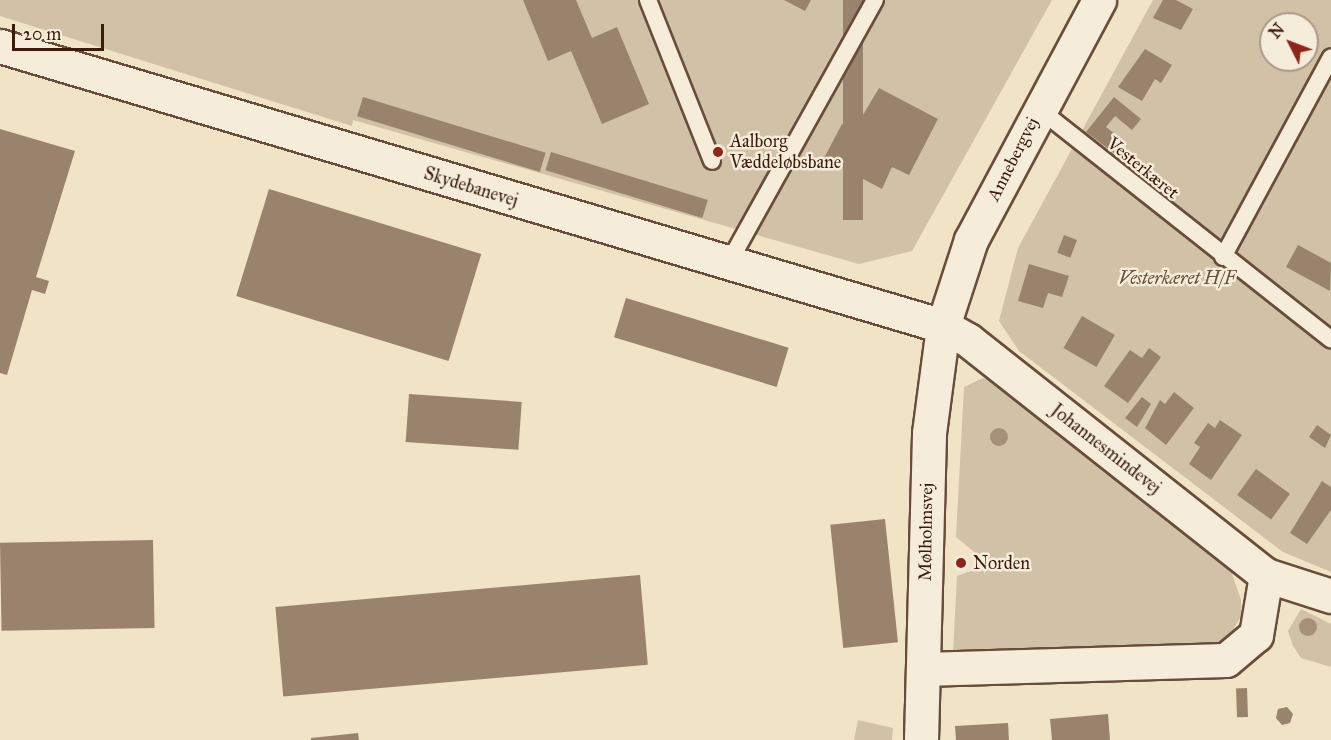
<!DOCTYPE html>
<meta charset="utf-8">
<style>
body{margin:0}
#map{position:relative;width:1331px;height:740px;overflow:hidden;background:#f0e3c6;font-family:"IM FELL Great Primer",serif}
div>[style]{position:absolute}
.green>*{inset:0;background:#d1c1a6}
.building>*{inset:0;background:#99836d;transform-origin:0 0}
.roads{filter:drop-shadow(2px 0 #684d3a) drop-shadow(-2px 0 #684d3a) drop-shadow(0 2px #684d3a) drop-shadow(0 -2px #684d3a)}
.lane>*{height:16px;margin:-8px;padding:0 8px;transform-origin:8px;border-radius:8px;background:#f5edda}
.street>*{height:33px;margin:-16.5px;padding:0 16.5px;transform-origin:16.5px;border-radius:16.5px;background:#f5edda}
.secondary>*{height:33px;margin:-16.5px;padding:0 16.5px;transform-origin:16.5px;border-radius:16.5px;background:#f5edda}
.trees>*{width:18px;height:18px;margin:-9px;border-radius:50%;background:#a59079}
.dots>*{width:16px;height:16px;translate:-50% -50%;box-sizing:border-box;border:3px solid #f5edda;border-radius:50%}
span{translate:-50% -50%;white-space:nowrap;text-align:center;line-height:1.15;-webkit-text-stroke:5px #f5edda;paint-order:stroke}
.poi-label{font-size:18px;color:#3a1b0c}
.left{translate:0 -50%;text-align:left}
.street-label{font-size:18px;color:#3a1b0c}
.park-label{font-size:18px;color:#674d3a;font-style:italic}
.north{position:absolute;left:1259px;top:12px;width:60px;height:60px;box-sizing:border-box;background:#f5edda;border:2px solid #a98;border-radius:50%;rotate:312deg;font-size:16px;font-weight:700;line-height:24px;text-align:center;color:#3a1b0c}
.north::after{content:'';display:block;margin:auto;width:21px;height:27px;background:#8f2418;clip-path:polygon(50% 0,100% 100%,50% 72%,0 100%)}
.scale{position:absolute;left:12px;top:24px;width:92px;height:27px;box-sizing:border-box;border:3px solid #3a1b0c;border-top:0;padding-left:8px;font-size:18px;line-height:21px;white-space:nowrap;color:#3a1b0c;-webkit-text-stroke:4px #f5edda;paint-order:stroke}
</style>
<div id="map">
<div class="green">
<i style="clip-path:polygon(0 0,1052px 0,912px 251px,859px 264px,353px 120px,352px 126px,0 16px)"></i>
<i style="clip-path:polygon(evenodd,1153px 0,1331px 0,1331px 572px,1283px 552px,1019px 351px,999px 321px,1018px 248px,1153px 0,1271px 24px,1307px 24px,1307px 60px,1271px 60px,1271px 24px)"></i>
<i style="clip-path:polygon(983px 378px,998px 383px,1229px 565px,1241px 600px,1241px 616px,1229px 637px,1210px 646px,953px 653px,957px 576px,977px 569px,979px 556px,956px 537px,964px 387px)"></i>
<i style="clip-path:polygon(1301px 609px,1331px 624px,1331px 667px,1301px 658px,1293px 646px,1288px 631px)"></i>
<i style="clip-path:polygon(858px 720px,893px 728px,892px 740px,854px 740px)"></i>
</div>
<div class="building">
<i style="clip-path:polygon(523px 0,576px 0,592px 38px,617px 27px,649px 104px,602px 124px,571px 51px,548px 61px)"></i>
<i style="clip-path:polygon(784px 0,811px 0,805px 11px)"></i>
<i style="left:843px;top:0;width:20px;height:220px"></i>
<i style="clip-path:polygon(1163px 0,1176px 0,1193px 9px,1181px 30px,1153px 18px)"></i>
<i style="clip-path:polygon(1145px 49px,1172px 65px,1161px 83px,1155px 79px,1142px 101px,1118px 87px)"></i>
<i style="clip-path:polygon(879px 88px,938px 119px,909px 175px,892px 167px,882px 189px,824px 158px,842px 124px,854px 130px)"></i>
<i style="left:363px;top:97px;width:191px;height:20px;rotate:17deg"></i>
<i style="clip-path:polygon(1114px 97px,1141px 119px,1132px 130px,1115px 116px,1106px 127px,1124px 141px,1114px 153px,1086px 132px)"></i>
<i style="clip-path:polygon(0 129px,75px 151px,36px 277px,49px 281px,45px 294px,32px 290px,7px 375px,0 373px)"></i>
<i style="left:551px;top:152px;width:164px;height:19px;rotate:17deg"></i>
<i style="left:269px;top:189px;width:222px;height:112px;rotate:17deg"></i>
<i style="left:1064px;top:235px;width:14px;height:19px;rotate:21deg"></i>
<i style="clip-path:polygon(1298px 245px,1331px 263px,1330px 291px,1286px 267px)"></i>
<i style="clip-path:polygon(1029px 264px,1069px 276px,1062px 297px,1048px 293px,1043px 308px,1018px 301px)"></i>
<i style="left:626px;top:298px;width:170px;height:41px;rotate:17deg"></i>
<i style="left:1082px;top:316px;width:38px;height:37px;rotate:30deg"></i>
<i style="clip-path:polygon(1149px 348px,1161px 357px,1128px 403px,1104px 386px,1130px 350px,1142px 358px)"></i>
<i style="clip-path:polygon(1174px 392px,1194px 408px,1166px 445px,1145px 428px,1160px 400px,1165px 404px)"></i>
<i style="left:409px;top:394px;width:113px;height:48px;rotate:4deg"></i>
<i style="clip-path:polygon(1142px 397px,1151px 404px,1137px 427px,1125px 418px)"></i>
<i style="clip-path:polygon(1220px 420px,1242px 435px,1211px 480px,1189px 464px,1200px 447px,1194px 443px,1208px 423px,1215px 428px)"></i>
<i style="clip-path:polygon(1317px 425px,1331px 435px,1325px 448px,1309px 437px)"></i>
<i style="left:1256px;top:469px;width:42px;height:32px;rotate:36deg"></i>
<i style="clip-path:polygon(1322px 481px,1331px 487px,1331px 510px,1307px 544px,1290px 533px)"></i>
<i style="left:885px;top:519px;width:124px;height:55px;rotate:84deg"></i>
<i style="left:153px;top:540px;width:88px;height:153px;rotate:89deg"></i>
<i style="left:640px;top:575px;width:90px;height:366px;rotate:85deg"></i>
<i style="left:1247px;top:688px;width:29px;height:11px;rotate:88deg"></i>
<i style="clip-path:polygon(1287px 707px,1293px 714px,1290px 723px,1282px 725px,1276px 718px,1278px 709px)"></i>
<i style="clip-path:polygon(1108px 714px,1110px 740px,1052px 740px,1050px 719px)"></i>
<i style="clip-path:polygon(1008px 723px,1009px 740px,956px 740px,955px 726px)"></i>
<i style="clip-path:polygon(358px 733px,359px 740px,311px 740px,311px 738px)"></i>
</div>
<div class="roads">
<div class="lane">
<i style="left:648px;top:0;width:173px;rotate:68.3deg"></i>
<i style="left:1039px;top:109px;width:372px;rotate:38.3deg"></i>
<i style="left:1223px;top:257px;width:227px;rotate:-61.6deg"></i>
<i style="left:728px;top:264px;width:302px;rotate:-60.9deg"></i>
</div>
<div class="street">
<i style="left:943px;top:326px;width:29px;rotate:29deg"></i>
<i style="left:968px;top:340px;width:380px;rotate:38.3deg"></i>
<i style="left:1266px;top:575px;width:68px;rotate:17.9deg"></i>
<i style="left:923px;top:669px;width:303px;rotate:-1.7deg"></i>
<i style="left:1226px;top:660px;width:39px;rotate:-40deg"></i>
<i style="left:1256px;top:635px;width:61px;rotate:-80.5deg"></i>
</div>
<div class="secondary">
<i style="left:0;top:46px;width:984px;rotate:16.54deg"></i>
<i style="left:921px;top:740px;width:307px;rotate:-88.5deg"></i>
<i style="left:929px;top:433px;width:108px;rotate:-82.5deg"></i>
<i style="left:943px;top:326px;width:90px;rotate:-72deg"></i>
<i style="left:971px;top:240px;width:272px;rotate:-61.9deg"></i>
</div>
</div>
<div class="trees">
<i style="left:999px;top:437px"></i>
<i style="left:1308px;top:627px"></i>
</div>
<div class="dots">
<i style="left:718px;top:152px;background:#8f2418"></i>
<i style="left:961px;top:563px;background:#8f2418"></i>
</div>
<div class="poi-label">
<span class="left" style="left:730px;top:152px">Aalborg<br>Væddeløbsbane</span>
<span class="left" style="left:973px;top:563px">Norden</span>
</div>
<div class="street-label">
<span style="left:1013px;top:159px;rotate:-63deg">Annebergvej</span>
<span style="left:1143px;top:168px;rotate:39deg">Vesterkæret</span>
<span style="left:471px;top:187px;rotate:17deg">Skydebanevej</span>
<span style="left:1106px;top:449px;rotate:38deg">Johannesmindevej</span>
<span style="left:926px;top:532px;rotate:-89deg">Mølholmsvej</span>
</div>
<div class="park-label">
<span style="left:1177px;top:278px">Vesterkæret H/F</span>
</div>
<div class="north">N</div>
<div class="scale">20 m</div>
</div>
